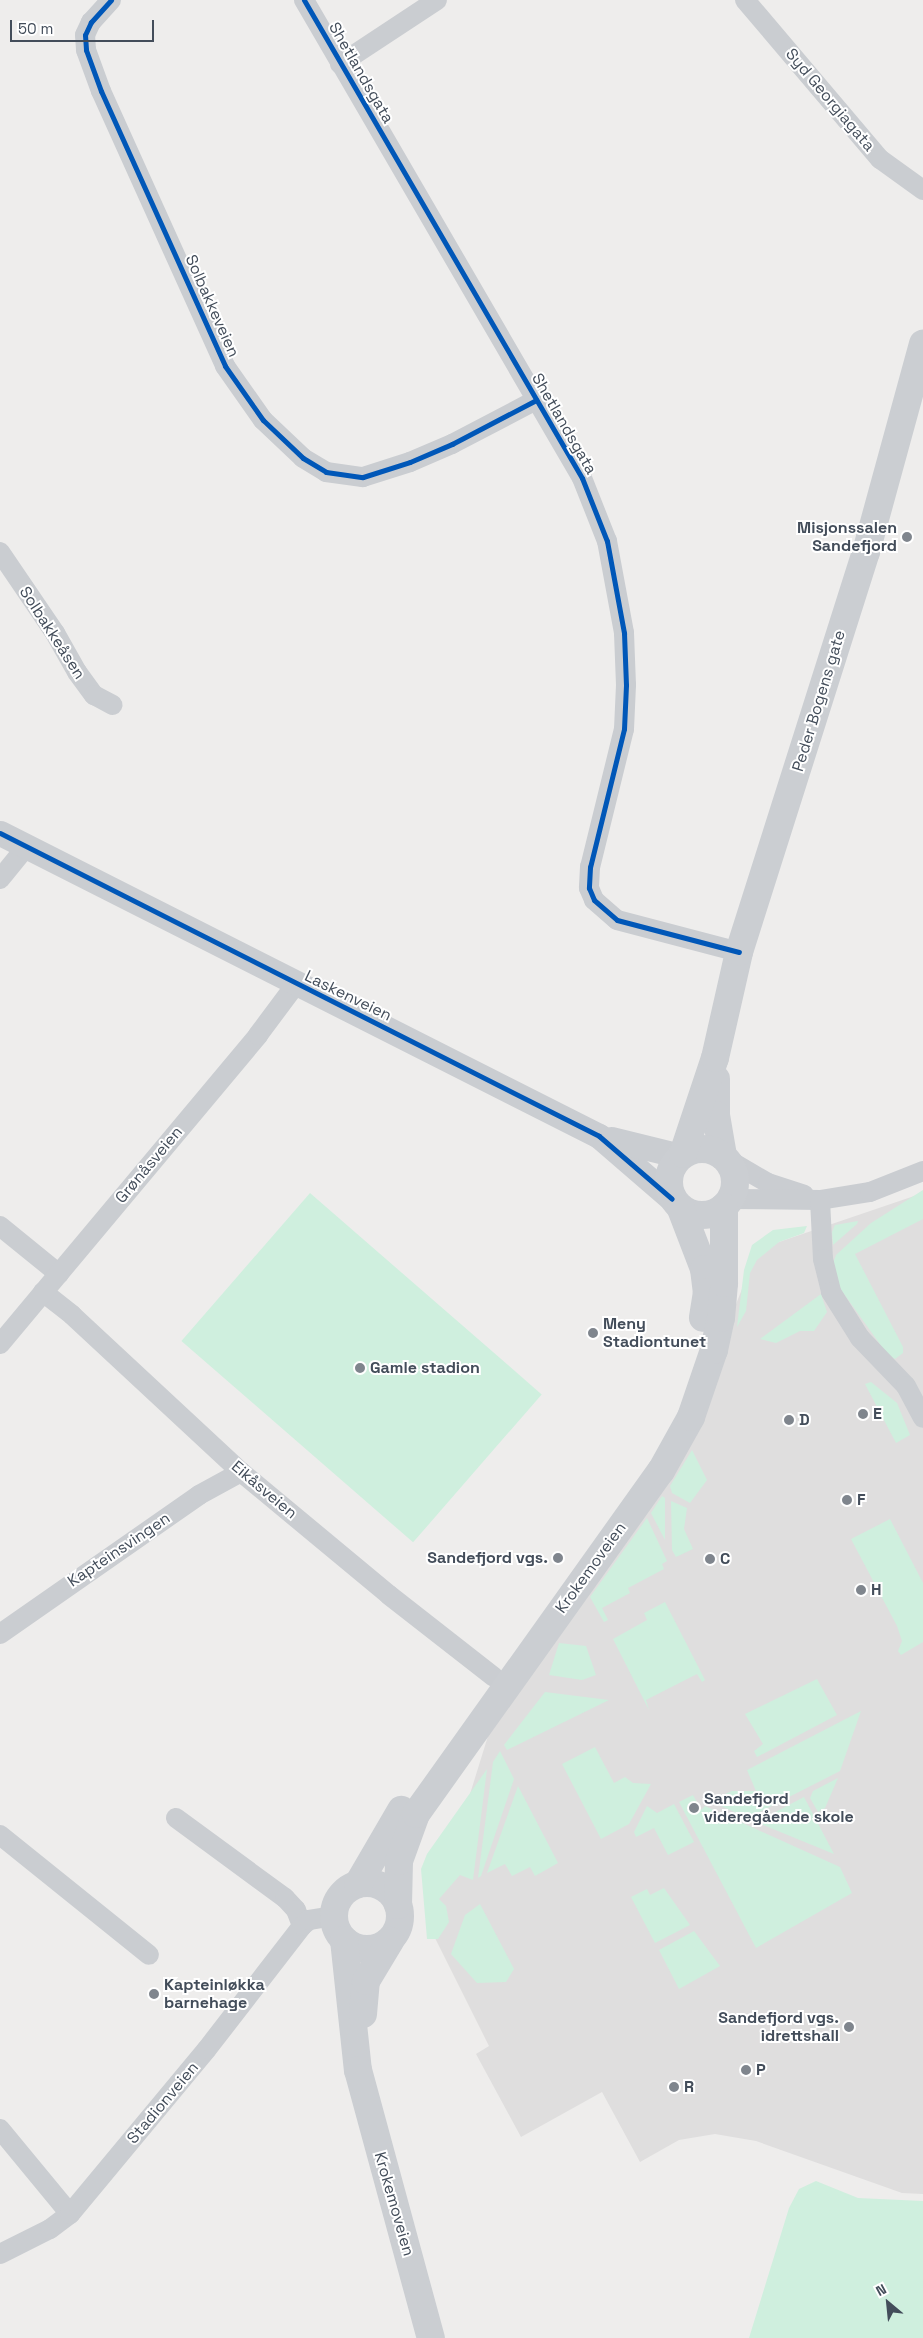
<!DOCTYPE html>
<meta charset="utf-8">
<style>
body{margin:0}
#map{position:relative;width:923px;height:2338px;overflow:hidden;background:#eeedec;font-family:"Space Grotesk",sans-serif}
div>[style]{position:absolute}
.education>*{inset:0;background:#dfdede}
.green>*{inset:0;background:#cfefde;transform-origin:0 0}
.minor>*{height:20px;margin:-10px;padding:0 10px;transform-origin:10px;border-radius:10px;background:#cacdd1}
.tertiary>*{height:25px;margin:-12.5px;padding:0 12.5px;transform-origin:12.5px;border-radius:12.5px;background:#cacdd1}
.secondary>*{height:28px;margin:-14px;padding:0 14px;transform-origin:14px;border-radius:14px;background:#cbced2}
.secondary>.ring{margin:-14px;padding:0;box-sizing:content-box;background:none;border:28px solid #cbced2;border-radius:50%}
.cycleway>*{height:5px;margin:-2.5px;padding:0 2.5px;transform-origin:2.5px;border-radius:2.5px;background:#0057b8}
.dots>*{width:14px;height:14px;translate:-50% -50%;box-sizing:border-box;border:2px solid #fff;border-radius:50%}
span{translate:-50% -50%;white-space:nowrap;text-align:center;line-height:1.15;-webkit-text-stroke:4px #fff;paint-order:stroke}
.street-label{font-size:16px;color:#434d5a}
.poi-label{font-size:16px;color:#434d5a;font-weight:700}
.right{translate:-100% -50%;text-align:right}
.left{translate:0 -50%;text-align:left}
.north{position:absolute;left:863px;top:2278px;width:50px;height:50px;-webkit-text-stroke:4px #fff;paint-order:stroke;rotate:332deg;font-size:14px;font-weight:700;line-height:20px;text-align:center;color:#434d5a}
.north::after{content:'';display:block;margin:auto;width:18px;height:22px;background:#434d5a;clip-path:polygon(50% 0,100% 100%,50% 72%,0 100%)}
.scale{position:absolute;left:10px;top:20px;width:144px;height:22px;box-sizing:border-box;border:2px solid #434d5a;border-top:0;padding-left:6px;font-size:15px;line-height:18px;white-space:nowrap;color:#434d5a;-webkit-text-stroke:4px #fff;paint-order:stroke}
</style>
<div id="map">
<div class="education">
<i style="clip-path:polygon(923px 1193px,923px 2194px,902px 2193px,756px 2141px,715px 2134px,679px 2140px,640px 2162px,602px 2092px,521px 2137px,476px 2054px,489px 2046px,429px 1926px,502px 1691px,691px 1417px,758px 1249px)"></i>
</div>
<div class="green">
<i style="clip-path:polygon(923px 1190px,923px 1219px,855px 1254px,903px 1347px,903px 1353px,895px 1359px,887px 1354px,839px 1287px,833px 1263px,836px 1255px,871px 1223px)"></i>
<i style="left:310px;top:1193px;width:307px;height:196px;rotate:41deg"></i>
<i style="clip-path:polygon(858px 1221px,857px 1224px,833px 1245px,832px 1232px,835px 1225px)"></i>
<i style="clip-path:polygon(807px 1226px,804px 1233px,779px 1242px,757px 1260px,750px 1273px,746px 1311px,737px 1327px,744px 1270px,752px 1245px,773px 1230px)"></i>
<i style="clip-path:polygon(821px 1294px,827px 1312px,814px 1331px,800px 1331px,776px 1343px,760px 1339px)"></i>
<i style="clip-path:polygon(871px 1382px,897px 1403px,910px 1435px,896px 1443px,865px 1384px)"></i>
<i style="clip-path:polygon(692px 1450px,707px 1480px,690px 1503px,672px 1493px,670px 1486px)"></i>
<i style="clip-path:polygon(662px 1496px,665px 1498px,665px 1540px,651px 1513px)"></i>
<i style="clip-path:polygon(671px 1501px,687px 1508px,684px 1529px,693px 1549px,676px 1557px,672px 1550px)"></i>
<i style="clip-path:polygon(647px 1518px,667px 1561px,662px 1564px,664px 1569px,628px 1588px,630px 1593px,602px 1608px,608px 1620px,604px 1622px,590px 1597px)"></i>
<i style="clip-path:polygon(890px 1519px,923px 1583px,923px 1642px,901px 1655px,898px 1651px,902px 1641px,897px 1626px,851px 1539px)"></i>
<i style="clip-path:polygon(665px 1602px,705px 1680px,702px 1682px,697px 1674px,646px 1700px,649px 1710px,613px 1639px,647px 1620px,644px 1613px)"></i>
<i style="clip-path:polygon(559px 1643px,586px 1646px,596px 1675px,582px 1680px,549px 1675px)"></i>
<i style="clip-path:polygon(817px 1679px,837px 1715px,757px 1757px,754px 1751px,763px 1744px,745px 1714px)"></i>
<i style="clip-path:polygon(545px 1692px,609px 1700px,507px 1750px,504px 1745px)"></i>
<i style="clip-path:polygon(861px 1711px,840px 1771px,748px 1818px,721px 1806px,718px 1797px,732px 1791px,756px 1791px,747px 1770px)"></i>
<i style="clip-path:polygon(595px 1747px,614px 1783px,625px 1777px,633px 1783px,651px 1784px,629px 1824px,601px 1839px,562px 1764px)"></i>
<i style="clip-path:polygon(500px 1751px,514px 1779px,481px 1876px,478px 1878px,493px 1762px)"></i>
<i style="clip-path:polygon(487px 1769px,473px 1880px,460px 1875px,439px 1899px,446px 1906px,449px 1922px,438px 1939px,427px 1939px,421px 1869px,427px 1854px)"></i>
<i style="clip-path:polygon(838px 1778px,825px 1808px,818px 1812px,810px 1798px,813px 1791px)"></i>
<i style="clip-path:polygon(518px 1786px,558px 1863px,535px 1876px,530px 1867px,512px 1876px,505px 1864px,487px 1873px)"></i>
<i style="clip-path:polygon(693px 1795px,701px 1810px,705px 1806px,840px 1867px,852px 1893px,756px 1948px,679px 1802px)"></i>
<i style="clip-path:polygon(804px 1797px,834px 1854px,756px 1822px)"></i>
<i style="clip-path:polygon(674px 1804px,694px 1842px,668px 1855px,654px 1828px,636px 1837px,634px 1832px,647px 1806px,657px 1813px)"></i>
<i style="clip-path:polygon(664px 1888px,690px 1925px,655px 1943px,631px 1897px,647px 1889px,650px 1895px)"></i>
<i style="clip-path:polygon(480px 1904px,514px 1969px,506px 1982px,477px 1983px,451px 1954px,465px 1915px)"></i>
<i style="clip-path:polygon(694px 1931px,720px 1966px,679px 1989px,659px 1950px)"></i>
<i style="clip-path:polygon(816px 2181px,858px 2198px,923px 2201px,923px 2338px,749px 2338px,789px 2208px,799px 2189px)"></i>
</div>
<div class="minor">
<i style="left:111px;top:0;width:30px;rotate:132deg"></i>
<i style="left:91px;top:22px;width:14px;rotate:115deg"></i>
<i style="left:85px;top:35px;width:15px;rotate:86deg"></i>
<i style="left:86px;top:50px;width:44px;rotate:69.9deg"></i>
<i style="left:101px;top:91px;width:302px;rotate:65.7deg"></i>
<i style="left:225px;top:366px;width:66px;rotate:54.9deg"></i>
<i style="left:263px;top:420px;width:55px;rotate:43.5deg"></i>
<i style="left:303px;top:458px;width:27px;rotate:31deg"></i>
<i style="left:326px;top:472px;width:37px;rotate:8deg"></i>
<i style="left:363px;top:477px;width:49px;rotate:-17.7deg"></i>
<i style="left:410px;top:462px;width:46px;rotate:-23.2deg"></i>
<i style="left:452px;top:444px;width:95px;rotate:-27.6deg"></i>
<i style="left:304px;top:0;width:553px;rotate:59.82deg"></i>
<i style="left:582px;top:478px;width:68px;rotate:68.4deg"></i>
<i style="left:607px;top:541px;width:94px;rotate:79.5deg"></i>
<i style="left:624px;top:633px;width:52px;rotate:87.8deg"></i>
<i style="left:626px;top:685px;width:44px;rotate:92.6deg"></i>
<i style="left:624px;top:729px;width:142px;rotate:103.8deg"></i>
<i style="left:590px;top:867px;width:21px;rotate:93deg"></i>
<i style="left:589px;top:888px;width:13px;rotate:67deg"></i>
<i style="left:594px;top:900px;width:30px;rotate:41deg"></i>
<i style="left:617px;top:920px;width:126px;rotate:14.7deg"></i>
<i style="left:745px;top:0;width:209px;rotate:49.7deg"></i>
<i style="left:880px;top:159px;width:53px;rotate:35.8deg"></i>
<i style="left:340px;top:64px;width:116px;rotate:-33.4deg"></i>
<i style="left:0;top:552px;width:98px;rotate:55.8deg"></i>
<i style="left:55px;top:633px;width:45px;rotate:60.6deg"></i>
<i style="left:77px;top:672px;width:29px;rotate:54deg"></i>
<i style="left:94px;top:695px;width:21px;rotate:28deg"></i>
<i style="left:0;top:879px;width:41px;rotate:-50.9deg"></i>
<i style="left:725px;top:1158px;width:50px;rotate:30.2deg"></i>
<i style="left:768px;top:1183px;width:38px;rotate:18deg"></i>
<i style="left:731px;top:1199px;width:89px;rotate:0.6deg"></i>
<i style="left:820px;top:1200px;width:51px;rotate:-9.1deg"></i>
<i style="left:870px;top:1192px;width:57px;rotate:-21.6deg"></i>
<i style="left:820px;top:1200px;width:59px;rotate:87.1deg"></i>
<i style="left:823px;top:1259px;width:34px;rotate:76deg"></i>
<i style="left:831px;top:1292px;width:54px;rotate:57.8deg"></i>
<i style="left:860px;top:1338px;width:66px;rotate:46.2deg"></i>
<i style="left:906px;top:1386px;width:36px;rotate:62deg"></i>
<i style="left:0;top:1226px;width:76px;rotate:39.1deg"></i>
<i style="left:43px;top:1292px;width:37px;rotate:38deg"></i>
<i style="left:72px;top:1315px;width:231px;rotate:42.9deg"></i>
<i style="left:241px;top:1472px;width:192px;rotate:39.7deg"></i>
<i style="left:389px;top:1595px;width:133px;rotate:38deg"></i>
<i style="left:0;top:1344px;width:403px;rotate:-50.1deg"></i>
<i style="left:258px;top:1035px;width:64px;rotate:-53.3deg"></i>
<i style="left:0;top:1634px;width:243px;rotate:-34.9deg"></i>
<i style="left:199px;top:1495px;width:48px;rotate:-28.7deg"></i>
<i style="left:176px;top:1818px;width:135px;rotate:36.3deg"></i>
<i style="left:285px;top:1898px;width:16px;rotate:47deg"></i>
<i style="left:296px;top:1910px;width:17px;rotate:69deg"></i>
<i style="left:0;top:1835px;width:191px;rotate:38.8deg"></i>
<i style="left:0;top:2129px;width:110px;rotate:50.5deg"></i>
<i style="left:0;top:2254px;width:56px;rotate:-26.6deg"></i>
<i style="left:50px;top:2229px;width:25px;rotate:-37deg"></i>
<i style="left:70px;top:2214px;width:214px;rotate:-50.3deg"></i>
<i style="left:207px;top:2049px;width:155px;rotate:-52.3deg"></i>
<i style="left:302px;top:1926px;width:9px;rotate:-41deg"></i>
<i style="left:309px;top:1920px;width:24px;rotate:-9deg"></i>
</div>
<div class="tertiary">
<i style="left:0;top:833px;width:671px;rotate:26.83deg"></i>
<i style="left:599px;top:1136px;width:96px;rotate:40.8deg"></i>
<i style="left:611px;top:1139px;width:71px;rotate:13.8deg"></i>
</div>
<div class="secondary">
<i style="left:716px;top:1079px;width:36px;rotate:90deg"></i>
<i style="left:716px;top:1115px;width:42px;rotate:80.3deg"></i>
<i class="ring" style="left:669px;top:1149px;width:38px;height:38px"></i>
<i style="left:683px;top:1154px;width:101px;rotate:-71.6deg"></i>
<i style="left:715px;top:1058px;width:109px;rotate:-77.2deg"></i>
<i style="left:739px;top:952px;width:420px;rotate:-72.4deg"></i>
<i style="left:866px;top:552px;width:216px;rotate:-74.7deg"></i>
<i style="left:681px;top:1209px;width:64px;rotate:69deg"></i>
<i style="left:704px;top:1269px;width:23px;rotate:83deg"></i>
<i style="left:707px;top:1292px;width:26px;rotate:99deg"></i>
<i class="ring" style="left:334px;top:1883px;width:38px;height:38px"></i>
<i style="left:358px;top:1884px;width:86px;rotate:-59.8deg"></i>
<i style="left:398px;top:1905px;width:44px;rotate:-88.7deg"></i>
<i style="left:399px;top:1861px;width:50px;rotate:-70.1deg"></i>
<i style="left:416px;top:1814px;width:422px;rotate:-54.5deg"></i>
<i style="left:661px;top:1471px;width:62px;rotate:-60.9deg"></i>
<i style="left:691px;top:1417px;width:71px;rotate:-71.1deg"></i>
<i style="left:714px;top:1350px;width:33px;rotate:-78deg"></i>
<i style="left:721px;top:1318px;width:35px;rotate:-85deg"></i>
<i style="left:724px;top:1283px;width:76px;rotate:-90deg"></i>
<i style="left:344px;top:1940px;width:131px;rotate:83.9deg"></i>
<i style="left:358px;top:2070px;width:278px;rotate:74.8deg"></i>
<i style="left:363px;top:2014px;width:33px;rotate:-85deg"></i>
<i style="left:366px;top:1981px;width:47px;rotate:-59deg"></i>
</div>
<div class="cycleway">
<i style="left:111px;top:0;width:30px;rotate:132deg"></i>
<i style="left:91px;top:22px;width:14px;rotate:115deg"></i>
<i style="left:85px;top:35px;width:15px;rotate:86deg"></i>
<i style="left:86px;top:50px;width:44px;rotate:69.9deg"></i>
<i style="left:101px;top:91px;width:302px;rotate:65.7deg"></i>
<i style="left:225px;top:366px;width:66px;rotate:54.9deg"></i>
<i style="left:263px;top:420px;width:55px;rotate:43.5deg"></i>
<i style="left:303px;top:458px;width:27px;rotate:31deg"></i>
<i style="left:326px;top:472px;width:37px;rotate:8deg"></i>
<i style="left:363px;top:477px;width:49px;rotate:-17.7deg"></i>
<i style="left:410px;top:462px;width:46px;rotate:-23.2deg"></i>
<i style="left:452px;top:444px;width:95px;rotate:-27.6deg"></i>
<i style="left:304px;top:0;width:553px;rotate:59.82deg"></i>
<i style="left:582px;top:478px;width:68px;rotate:68.4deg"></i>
<i style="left:607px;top:541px;width:94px;rotate:79.5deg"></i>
<i style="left:624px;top:633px;width:52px;rotate:87.8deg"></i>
<i style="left:626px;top:685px;width:44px;rotate:92.6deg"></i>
<i style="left:624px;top:729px;width:142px;rotate:103.8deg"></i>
<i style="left:590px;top:867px;width:21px;rotate:93deg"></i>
<i style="left:589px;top:888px;width:13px;rotate:67deg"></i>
<i style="left:594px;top:900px;width:30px;rotate:41deg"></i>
<i style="left:617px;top:920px;width:126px;rotate:14.7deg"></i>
<i style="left:0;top:833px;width:671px;rotate:26.83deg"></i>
<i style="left:599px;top:1136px;width:96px;rotate:40.8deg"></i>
</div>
<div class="dots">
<i style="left:907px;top:537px;background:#7f858d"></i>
<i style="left:593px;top:1333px;background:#7f858d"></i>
<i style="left:360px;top:1368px;background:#7f858d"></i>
<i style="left:863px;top:1414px;background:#7f858d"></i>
<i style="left:789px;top:1420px;background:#7f858d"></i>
<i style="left:847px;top:1500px;background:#7f858d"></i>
<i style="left:558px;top:1558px;background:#7f858d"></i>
<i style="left:710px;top:1559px;background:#7f858d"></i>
<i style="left:861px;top:1590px;background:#7f858d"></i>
<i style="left:694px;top:1808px;background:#7f858d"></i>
<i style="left:154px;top:1994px;background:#7f858d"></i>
<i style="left:849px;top:2027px;background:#7f858d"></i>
<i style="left:746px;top:2070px;background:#7f858d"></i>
<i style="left:674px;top:2087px;background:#7f858d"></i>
</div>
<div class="street-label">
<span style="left:361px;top:73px;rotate:60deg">Shetlandsgata</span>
<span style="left:830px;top:100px;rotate:50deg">Syd Georgiagata</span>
<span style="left:212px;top:306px;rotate:66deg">Solbakkeveien</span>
<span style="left:564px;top:424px;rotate:60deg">Shetlandsgata</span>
<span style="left:52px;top:633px;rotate:57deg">Solbakkeåsen</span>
<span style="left:819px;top:701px;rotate:-73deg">Peder Bogens gate</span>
<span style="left:348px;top:996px;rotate:26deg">Laskenveien</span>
<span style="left:149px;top:1165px;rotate:-50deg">Grønåsveien</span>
<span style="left:264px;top:1490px;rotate:40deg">Eikåsveien</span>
<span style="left:119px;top:1550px;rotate:-34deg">Kapteinsvingen</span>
<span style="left:591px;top:1568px;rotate:-54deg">Krokemoveien</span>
<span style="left:163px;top:2103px;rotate:-50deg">Stadionveien</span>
<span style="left:394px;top:2204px;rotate:74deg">Krokemoveien</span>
</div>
<div class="poi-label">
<span class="right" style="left:897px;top:537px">Misjonssalen<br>Sandefjord</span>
<span class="left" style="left:603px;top:1333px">Meny<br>Stadiontunet</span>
<span class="left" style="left:370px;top:1368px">Gamle stadion</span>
<span class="left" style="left:873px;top:1414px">E</span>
<span class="left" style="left:799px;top:1420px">D</span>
<span class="left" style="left:857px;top:1500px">F</span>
<span class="right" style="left:548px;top:1558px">Sandefjord vgs.</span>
<span class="left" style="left:720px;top:1559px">C</span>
<span class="left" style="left:871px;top:1590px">H</span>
<span class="left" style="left:704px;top:1808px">Sandefjord<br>videregående skole</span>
<span class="left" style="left:164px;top:1994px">Kapteinløkka<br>barnehage</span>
<span class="right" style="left:839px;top:2027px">Sandefjord vgs.<br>idrettshall</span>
<span class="left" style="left:756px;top:2070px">P</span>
<span class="left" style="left:684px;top:2087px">R</span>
</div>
<div class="north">N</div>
<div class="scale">50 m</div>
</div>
